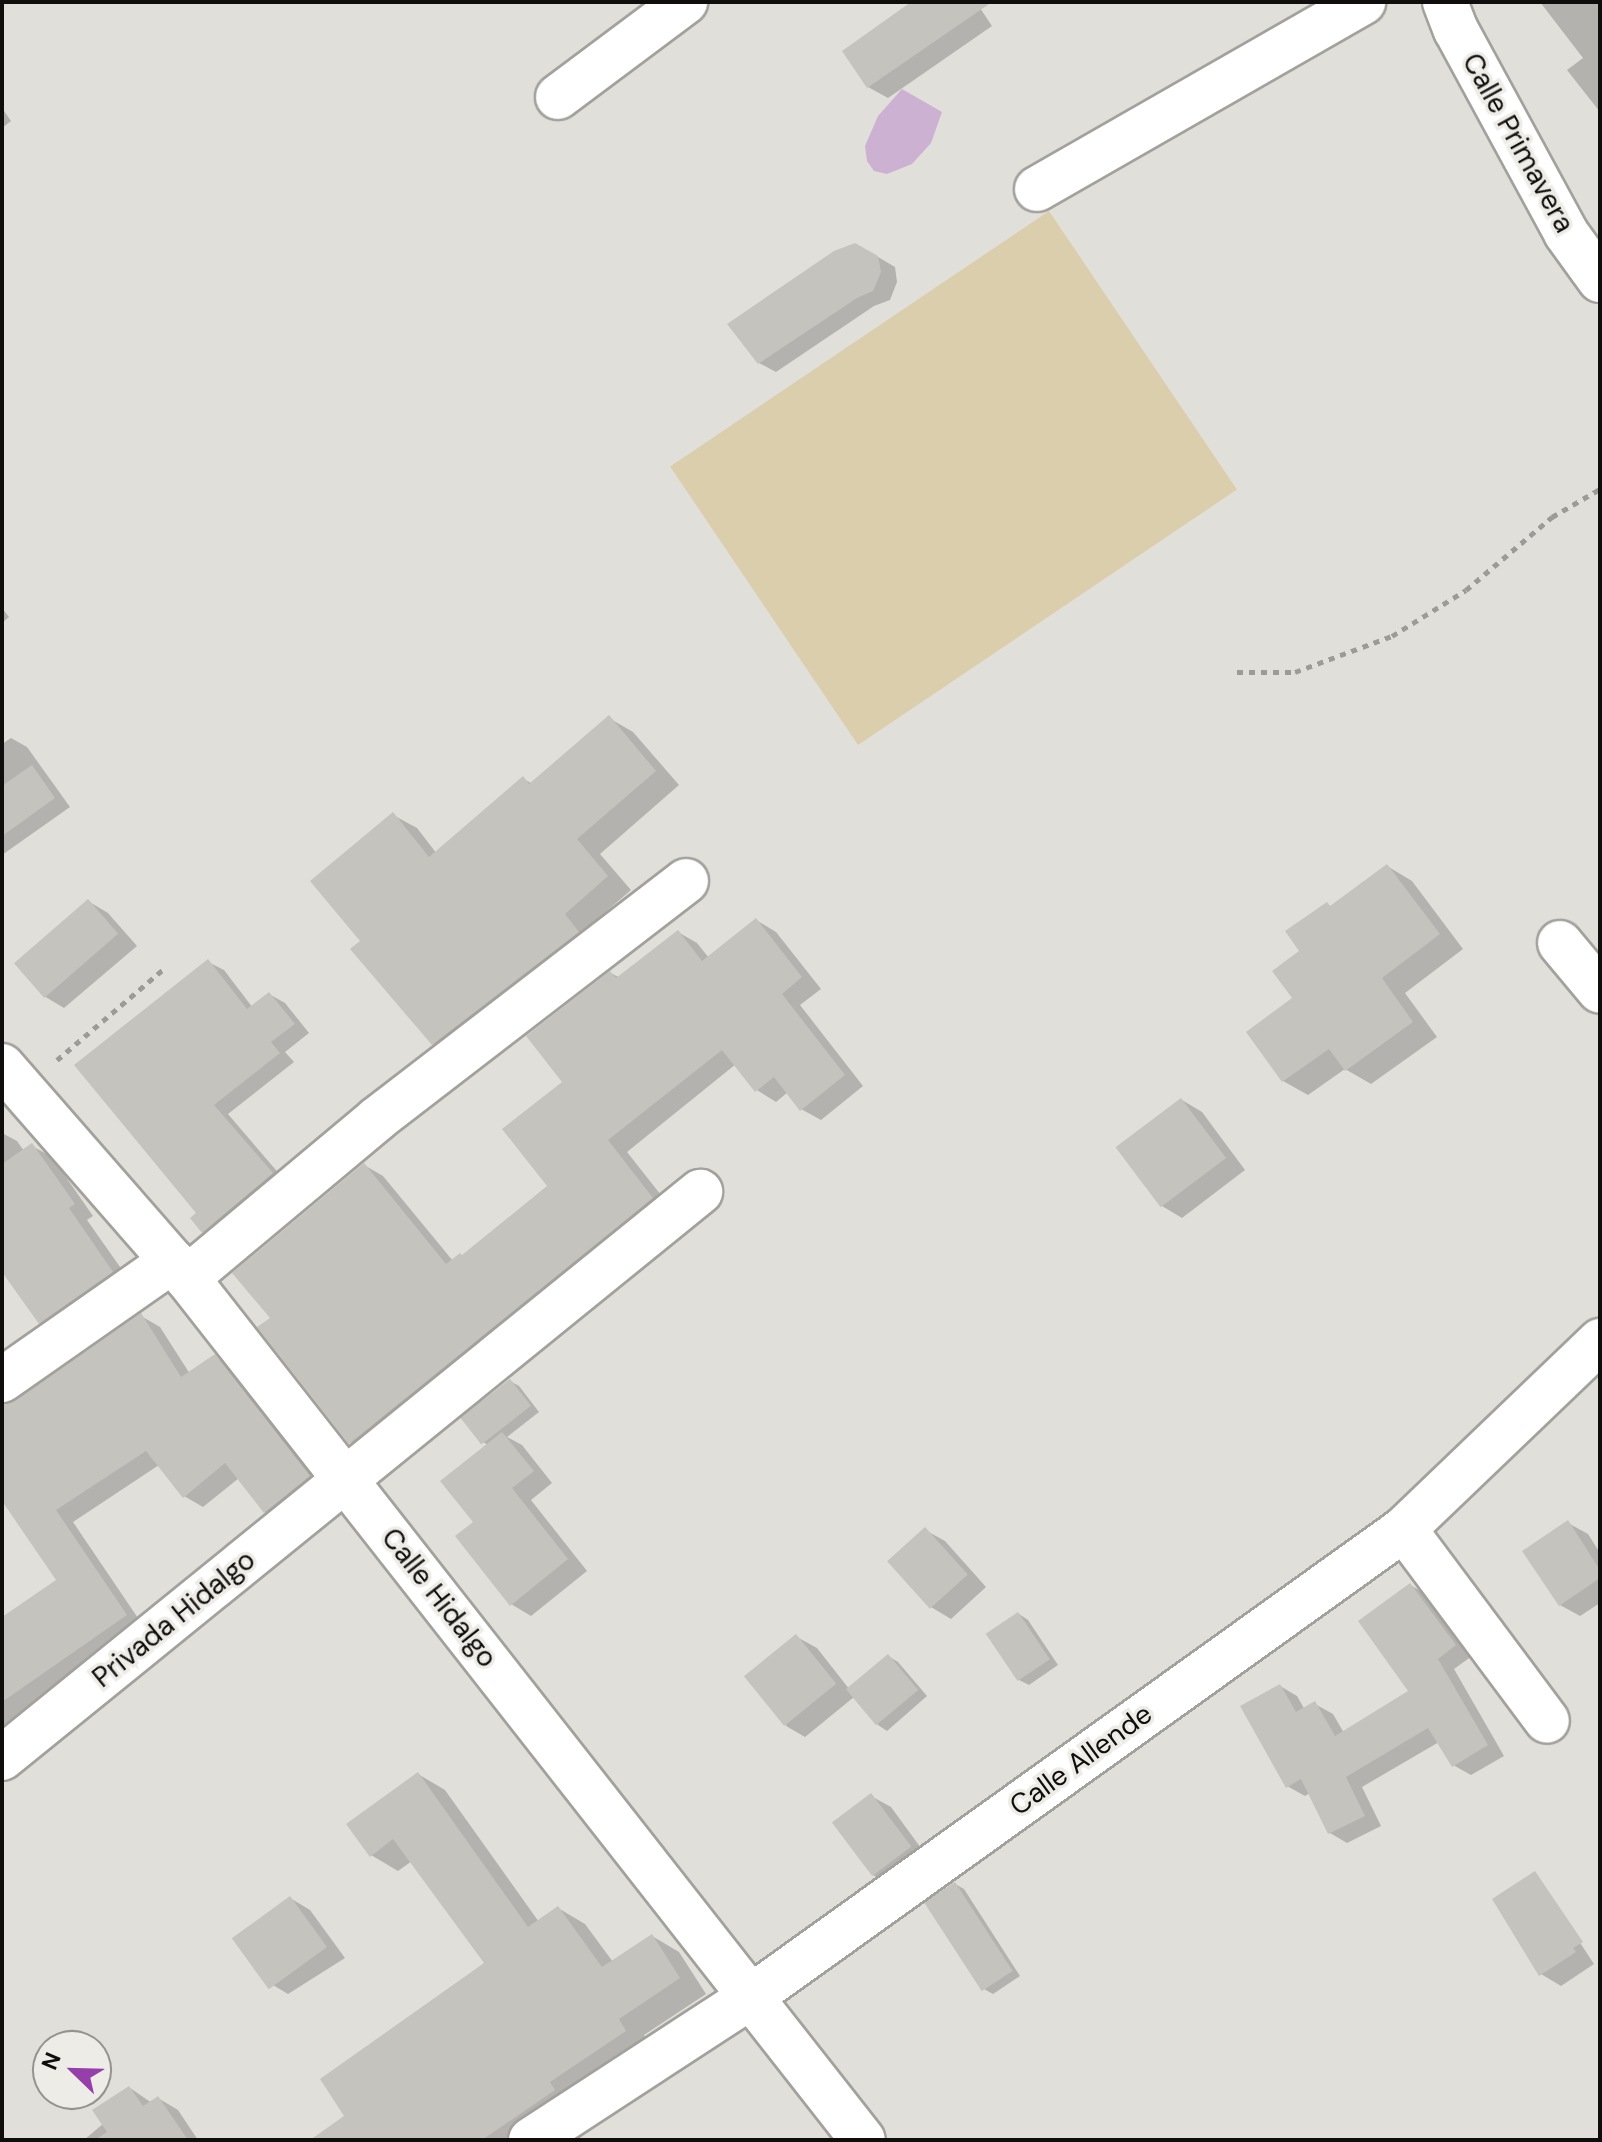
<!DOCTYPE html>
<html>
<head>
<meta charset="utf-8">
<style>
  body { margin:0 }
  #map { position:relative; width:1602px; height:2142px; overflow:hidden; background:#e1dfda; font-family:"DM Sans",sans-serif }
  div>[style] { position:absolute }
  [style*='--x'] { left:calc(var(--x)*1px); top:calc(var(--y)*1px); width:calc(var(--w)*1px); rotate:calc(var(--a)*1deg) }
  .green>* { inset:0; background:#dacead; transform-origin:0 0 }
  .water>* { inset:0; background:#ccb1d3 }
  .shadow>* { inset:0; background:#0003 }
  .building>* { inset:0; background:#c5c3be; transform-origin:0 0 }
  .path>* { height:5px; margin-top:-2.5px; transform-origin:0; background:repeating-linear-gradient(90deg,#9d9b97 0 6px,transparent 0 12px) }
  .roads { filter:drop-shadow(2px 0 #a3a19c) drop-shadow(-2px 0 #a3a19c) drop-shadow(0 2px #a3a19c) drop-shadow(0 -2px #a3a19c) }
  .minor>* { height:44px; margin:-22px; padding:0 22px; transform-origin:22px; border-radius:22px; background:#fff }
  span { translate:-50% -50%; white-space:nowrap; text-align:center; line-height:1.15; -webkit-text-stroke:7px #eeece7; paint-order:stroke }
  .street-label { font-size:28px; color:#0f0e0d }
  .frame { position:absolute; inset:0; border:4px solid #0f0e0d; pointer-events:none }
  .north { position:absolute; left:32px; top:2030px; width:80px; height:80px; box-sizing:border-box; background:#eeece7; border:2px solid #959390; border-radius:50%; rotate:293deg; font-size:22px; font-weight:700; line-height:32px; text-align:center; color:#0f0e0d }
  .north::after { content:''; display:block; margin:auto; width:28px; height:36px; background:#963fab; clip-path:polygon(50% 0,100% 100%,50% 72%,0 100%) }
</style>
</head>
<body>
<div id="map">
  <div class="green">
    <div style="left:1049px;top:211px;width:336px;height:457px;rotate:56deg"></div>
  </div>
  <div class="water">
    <div style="clip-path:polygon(902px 89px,942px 112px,931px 143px,912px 164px,887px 174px,874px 171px,867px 161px,865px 146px,878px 116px)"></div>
  </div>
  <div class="shadow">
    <div style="clip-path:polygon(915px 2px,976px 2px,992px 26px,888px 98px,868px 87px)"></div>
    <div style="clip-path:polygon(1540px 2px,1600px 2px,1600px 112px,1567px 70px,1583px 58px)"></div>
    <div style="clip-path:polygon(2px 108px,11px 121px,2px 128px)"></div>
    <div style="clip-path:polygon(878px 257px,895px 267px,897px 282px,890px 300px,874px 306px,776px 372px,759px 363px)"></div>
    <div style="clip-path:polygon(2px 608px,9px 617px,2px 623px)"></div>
    <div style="clip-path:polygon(609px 718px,633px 732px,679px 785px,600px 854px,631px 890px,587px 928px,602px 946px,457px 1057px,433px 1043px,362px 942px,393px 815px,417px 828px,437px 854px,523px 779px,533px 784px)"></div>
    <div style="clip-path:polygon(11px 738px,27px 747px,70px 807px,2px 855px,2px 744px)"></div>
    <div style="clip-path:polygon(1387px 866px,1412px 881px,1463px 949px,1405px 993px,1437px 1037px,1371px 1084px,1345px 1069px,1308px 1095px,1283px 1081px,1302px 951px,1327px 904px,1332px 907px)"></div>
    <div style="clip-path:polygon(88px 901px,108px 913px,137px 946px,64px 1008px,44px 996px)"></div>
    <div style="clip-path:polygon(756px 920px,776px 932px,821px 989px,800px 1005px,863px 1086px,821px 1120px,801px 1109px,788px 1092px,776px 1102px,757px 1090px,736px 1064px,627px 1152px,672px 1209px,370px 1454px,351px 1443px,273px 1319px,364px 1165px,383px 1176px,453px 1261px,463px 1257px,550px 1186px,565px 1082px,611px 973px,620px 978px,678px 932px,697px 943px,709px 958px)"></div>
    <div style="clip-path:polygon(208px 962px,224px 970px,253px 1008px,269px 994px,285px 1003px,309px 1033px,285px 1052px,294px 1062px,228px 1114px,287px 1183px,218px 1240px,203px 1232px,198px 1214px)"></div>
    <div style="clip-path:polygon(1182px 1100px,1202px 1112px,1245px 1170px,1182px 1218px,1162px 1206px)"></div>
    <div style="clip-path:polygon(2px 1133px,17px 1141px,24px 1151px,32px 1146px,52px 1157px,93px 1216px,87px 1220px,132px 1284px,60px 1334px,40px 1322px,2px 1271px)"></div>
    <div style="clip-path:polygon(141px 1316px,160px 1327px,190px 1374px,215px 1357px,235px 1368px,328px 1487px,284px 1523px,265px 1512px,239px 1478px,203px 1507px,184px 1496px,159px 1465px,73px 1522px,144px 1627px,2px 1726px,2px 1620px,59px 1581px,2px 1498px,2px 1406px,17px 1402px)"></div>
    <div style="clip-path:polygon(510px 1381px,519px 1386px,539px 1412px,507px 1437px,522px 1445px,552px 1483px,531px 1500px,587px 1571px,531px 1616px,511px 1604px,475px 1522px,488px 1445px,483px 1442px)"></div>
    <div style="clip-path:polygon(1568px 1523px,1588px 1534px,1600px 1553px,1600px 1603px,1580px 1616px,1560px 1605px)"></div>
    <div style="clip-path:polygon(925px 1530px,945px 1541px,986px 1587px,951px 1619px,931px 1607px)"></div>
    <div style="clip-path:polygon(1410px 1585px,1428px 1595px,1472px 1656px,1454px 1669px,1504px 1756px,1471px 1775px,1453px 1765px,1439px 1742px,1362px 1787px,1381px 1826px,1347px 1843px,1330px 1833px,1310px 1793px,1305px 1796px,1287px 1786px,1280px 1686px,1297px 1696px,1305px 1710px,1315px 1704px,1333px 1714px,1344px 1733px,1411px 1691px)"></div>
    <div style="clip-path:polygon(1019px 1614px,1028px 1620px,1058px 1665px,1029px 1685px,1019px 1680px)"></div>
    <div style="clip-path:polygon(797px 1637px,817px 1648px,850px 1690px,888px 1656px,898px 1662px,927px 1696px,887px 1731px,878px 1725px,854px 1697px,805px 1737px,786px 1726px)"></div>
    <div style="clip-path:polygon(418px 1774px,445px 1790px,539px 1922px,558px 1908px,585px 1924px,613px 1962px,652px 1936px,679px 1952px,706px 1994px,644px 2035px,652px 2047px,531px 2140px,330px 2140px,347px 2116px,487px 1964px,412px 1861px,398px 1871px,371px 1855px)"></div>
    <div style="clip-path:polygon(871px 1796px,891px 1807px,929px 1859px,892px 1886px,873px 1875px)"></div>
    <div style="clip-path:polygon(955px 1884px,964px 1889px,1020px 1976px,993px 1994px,984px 1989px)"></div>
    <div style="clip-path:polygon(1546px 1891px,1594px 1964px,1561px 1986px,1541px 1974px)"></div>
    <div style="clip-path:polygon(290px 1898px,310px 1910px,345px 1958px,288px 1994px,268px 1982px)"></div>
    <div style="clip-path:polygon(130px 2088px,152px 2103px,158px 2098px,178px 2110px,198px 2140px,84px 2140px,104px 2123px)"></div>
  </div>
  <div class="building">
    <div style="clip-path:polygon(911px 2px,992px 2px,867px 88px,842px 51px)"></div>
    <div style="clip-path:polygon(855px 243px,878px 256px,881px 272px,873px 291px,857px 298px,758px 364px,727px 324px,834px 251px)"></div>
    <div style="clip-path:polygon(609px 715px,656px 771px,577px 839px,608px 876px,565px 914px,579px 932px,432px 1045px,350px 949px,360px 941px,310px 881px,393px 812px,429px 857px,523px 776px,529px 784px)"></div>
    <div style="clip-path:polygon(32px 765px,55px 798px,2px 836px,2px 786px)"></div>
    <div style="clip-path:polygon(1387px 864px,1440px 934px,1382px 978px,1413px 1022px,1345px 1071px,1329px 1049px,1282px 1082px,1246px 1032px,1292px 998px,1272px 971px,1299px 951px,1285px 931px,1327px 902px,1330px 906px)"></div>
    <div style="left:88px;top:899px;width:46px;height:98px;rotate:49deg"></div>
    <div style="clip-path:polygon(756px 918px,802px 977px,782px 994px,845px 1075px,800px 1111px,774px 1077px,755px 1092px,722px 1050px,608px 1140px,653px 1198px,349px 1444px,257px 1327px,270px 1318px,232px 1273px,364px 1163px,446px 1264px,460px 1253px,462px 1255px,547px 1186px,502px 1129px,562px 1082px,526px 1036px,610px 971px,616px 978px,678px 930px,702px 961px)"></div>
    <div style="clip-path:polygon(208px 959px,247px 1009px,269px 992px,295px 1024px,271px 1042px,280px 1053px,214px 1105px,273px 1173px,202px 1233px,190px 1218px,196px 1213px,74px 1065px)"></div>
    <div style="left:1181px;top:1098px;width:75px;height:82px;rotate:53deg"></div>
    <div style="clip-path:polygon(32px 1143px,75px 1204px,69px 1208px,113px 1272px,39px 1324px,2px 1272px,2px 1164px)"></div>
    <div style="clip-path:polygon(141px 1313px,181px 1377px,215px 1354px,310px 1476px,264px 1513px,225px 1463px,183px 1498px,146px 1451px,56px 1510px,127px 1615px,2px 1702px,2px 1617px,56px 1580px,2px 1501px,2px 1405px,16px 1400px)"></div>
    <div style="left:510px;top:1379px;width:34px;height:63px;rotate:52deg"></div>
    <div style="clip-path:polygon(502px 1432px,534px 1471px,512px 1488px,568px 1559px,510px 1606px,455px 1536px,473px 1522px,440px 1481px)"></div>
    <div style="clip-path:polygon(1568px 1520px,1600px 1570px,1600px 1578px,1559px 1606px,1522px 1551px)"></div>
    <div style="left:925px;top:1527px;width:64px;height:51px;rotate:48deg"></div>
    <div style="clip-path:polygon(1410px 1583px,1456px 1645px,1438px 1659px,1488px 1745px,1452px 1767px,1428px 1728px,1346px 1777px,1365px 1816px,1328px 1834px,1301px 1779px,1286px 1788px,1240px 1706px,1280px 1684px,1296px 1712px,1315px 1701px,1335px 1736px,1408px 1691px,1358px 1621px)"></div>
    <div style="left:1018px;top:1612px;width:57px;height:39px;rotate:56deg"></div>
    <div style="left:796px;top:1634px;width:64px;height:67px;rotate:51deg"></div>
    <div style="left:888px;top:1654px;width:47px;height:55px;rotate:50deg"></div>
    <div style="clip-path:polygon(418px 1772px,528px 1927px,558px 1906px,602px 1967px,652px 1934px,680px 1978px,619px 2019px,626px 2031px,550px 2082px,555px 2090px,482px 2140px,310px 2140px,344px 2116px,320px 2079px,484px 1963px,393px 1839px,370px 1857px,346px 1824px)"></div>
    <div style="left:871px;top:1793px;width:67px;height:49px;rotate:53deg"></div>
    <div style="clip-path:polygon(1535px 1871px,1583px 1942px,1573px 1948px,1576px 1952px,1539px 1976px,1492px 1899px)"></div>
    <div style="left:955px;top:1882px;width:106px;height:37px;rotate:57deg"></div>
    <div style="left:290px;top:1896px;width:63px;height:72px;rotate:54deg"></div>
    <div style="clip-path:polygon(129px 2086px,143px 2106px,158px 2096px,188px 2140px,95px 2140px,107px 2132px,92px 2110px)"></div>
  </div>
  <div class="path">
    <div style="--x:1237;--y:672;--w:58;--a:0"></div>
    <div style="--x:1295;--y:672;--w:103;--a:-20.4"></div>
    <div style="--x:1392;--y:636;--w:87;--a:-31.9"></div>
    <div style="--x:1466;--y:590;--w:113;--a:-40.3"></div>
    <div style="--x:1552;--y:517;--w:56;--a:-30.3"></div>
    <div style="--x:57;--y:1060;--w:143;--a:-40.5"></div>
  </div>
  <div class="roads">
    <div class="minor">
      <div style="--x:1445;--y:2;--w:30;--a:69"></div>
      <div style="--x:1456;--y:30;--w:231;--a:61.5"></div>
      <div style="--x:1566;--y:233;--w:58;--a:54.1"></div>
      <div style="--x:558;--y:97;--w:159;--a:-36.8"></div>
      <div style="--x:1037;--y:189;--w:376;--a:-29.8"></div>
      <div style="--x:1560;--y:943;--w:62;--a:50.2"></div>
      <div style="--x:2;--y:1066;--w:281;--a:48.9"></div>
      <div style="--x:187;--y:1278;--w:1095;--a:51.9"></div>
      <div style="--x:187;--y:1278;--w:248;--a:-39.9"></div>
      <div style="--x:377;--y:1119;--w:390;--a:-37.6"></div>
      <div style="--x:2;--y:1380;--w:208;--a:-35"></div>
      <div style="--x:1404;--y:1529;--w:239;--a:53.3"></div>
      <div style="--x:2;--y:1758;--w:899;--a:-39.04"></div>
      <div style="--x:531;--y:2140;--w:264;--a:-33.1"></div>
      <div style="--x:752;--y:1996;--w:802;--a:-35.61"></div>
      <div style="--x:1404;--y:1529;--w:272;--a:-43.8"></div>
    </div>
  </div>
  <div class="street-label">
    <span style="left:1518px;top:143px;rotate:61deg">Calle Primavera</span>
    <span style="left:439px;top:1598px;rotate:52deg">Calle Hidalgo</span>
    <span style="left:174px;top:1619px;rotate:-39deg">Privada Hidalgo</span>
    <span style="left:1081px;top:1760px;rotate:-36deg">Calle Allende</span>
  </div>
  <div class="frame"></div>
  <div class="north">N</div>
</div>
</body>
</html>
